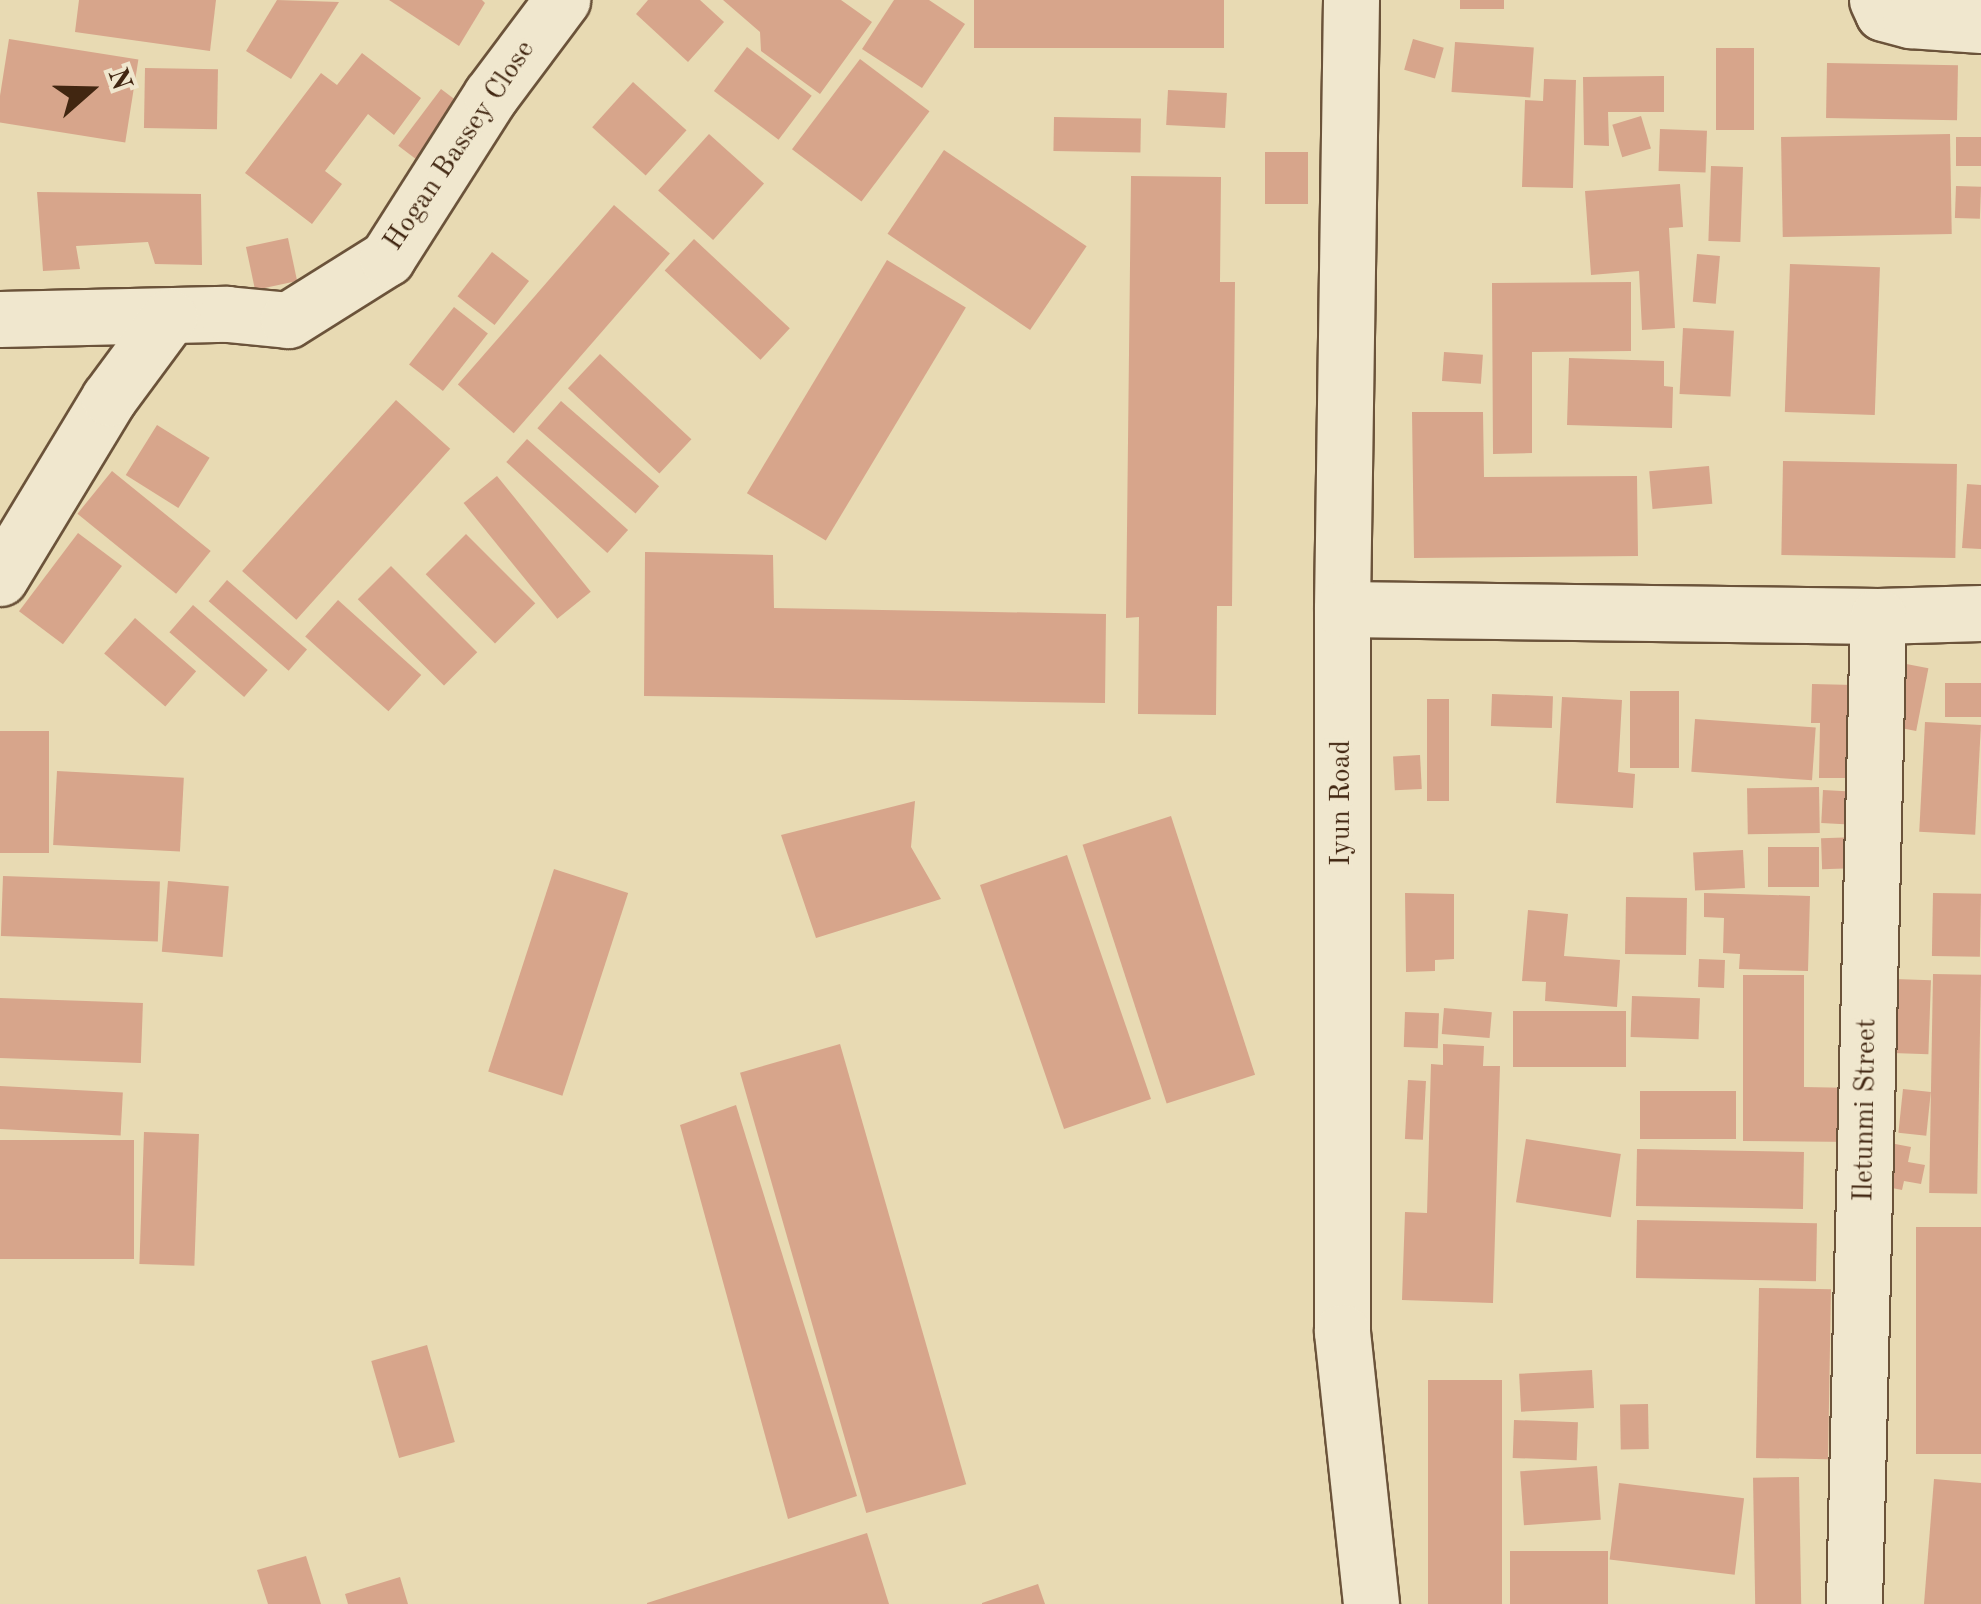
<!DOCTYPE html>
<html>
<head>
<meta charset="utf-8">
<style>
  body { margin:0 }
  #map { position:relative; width:1981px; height:1604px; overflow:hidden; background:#e8dab3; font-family:"Old Standard TT",serif }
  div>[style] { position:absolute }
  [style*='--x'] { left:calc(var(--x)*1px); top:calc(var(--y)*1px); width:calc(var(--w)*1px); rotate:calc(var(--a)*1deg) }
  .building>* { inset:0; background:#d7a58b; transform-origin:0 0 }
  .roads { filter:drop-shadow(2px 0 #6b533a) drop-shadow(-2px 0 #6b533a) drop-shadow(0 2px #6b533a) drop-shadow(0 -2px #6b533a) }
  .minor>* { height:55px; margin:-27.5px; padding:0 27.5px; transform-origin:27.5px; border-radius:27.5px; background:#f0e7ce }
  span { translate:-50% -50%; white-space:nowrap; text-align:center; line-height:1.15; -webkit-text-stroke:8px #f0e7ce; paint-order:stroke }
  .street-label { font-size:28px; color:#412611 }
  .north { position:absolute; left:40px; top:40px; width:100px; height:100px; -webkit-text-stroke:8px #f0e7ce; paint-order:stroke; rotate:70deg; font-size:28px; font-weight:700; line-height:40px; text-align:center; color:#412611 }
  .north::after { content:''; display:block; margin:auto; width:35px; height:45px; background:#412611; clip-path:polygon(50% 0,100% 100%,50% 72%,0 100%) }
</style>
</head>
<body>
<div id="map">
  <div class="building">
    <div style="clip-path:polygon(79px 0,216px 0,210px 51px,75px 32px)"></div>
    <div style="clip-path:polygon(277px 0,339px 2px,291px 79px,246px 51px)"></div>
    <div style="clip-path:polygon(389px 0,482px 0,485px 3px,459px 46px)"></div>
    <div style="clip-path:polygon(648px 0,700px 0,724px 22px,688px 62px,636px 14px)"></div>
    <div style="clip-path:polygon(723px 0,841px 0,872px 22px,820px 94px,761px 51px,760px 32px)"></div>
    <div style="clip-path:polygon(894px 0,929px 0,965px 24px,922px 88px,862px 49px)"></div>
    <div style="left:974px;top:0;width:250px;height:48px"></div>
    <div style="left:1460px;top:0;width:44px;height:9px"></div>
    <div style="left:9px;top:39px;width:131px;height:84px;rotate:9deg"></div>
    <div style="left:1413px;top:39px;width:32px;height:32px;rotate:16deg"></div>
    <div style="left:1455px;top:42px;width:79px;height:50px;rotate:4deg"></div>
    <div style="left:747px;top:47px;width:81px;height:55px;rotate:37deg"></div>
    <div style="left:1716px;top:48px;width:38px;height:82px"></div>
    <div style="clip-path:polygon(362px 53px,421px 98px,394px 135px,368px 114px,325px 171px,342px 184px,312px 224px,245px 173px,321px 73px,337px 85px)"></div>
    <div style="left:860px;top:59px;width:87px;height:113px;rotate:37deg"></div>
    <div style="left:1827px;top:63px;width:131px;height:55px;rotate:1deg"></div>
    <div style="left:145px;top:68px;width:73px;height:60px;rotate:1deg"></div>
    <div style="clip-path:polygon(1664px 76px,1664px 112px,1608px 112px,1609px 146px,1584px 145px,1583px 77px)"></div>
    <div style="clip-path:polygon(1544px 79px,1576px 80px,1573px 188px,1522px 187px,1525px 100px,1543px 101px)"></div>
    <div style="left:633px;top:82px;width:72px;height:61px;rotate:42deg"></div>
    <div style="left:441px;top:89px;width:44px;height:71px;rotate:37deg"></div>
    <div style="left:1168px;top:90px;width:59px;height:35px;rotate:3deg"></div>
    <div style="left:1641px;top:116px;width:34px;height:30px;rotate:73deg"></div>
    <div style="left:1054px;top:117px;width:87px;height:34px;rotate:1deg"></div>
    <div style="left:1660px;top:129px;width:47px;height:42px;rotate:2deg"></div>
    <div style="left:709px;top:134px;width:74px;height:76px;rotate:42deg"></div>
    <div style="left:1950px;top:134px;width:100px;height:169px;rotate:89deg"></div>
    <div style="left:1981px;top:137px;width:29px;height:25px;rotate:90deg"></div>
    <div style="left:944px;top:150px;width:172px;height:101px;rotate:34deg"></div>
    <div style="left:1265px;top:152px;width:43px;height:52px"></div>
    <div style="left:1711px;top:166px;width:32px;height:75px;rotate:2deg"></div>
    <div style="clip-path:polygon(1131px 176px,1221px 177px,1220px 282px,1235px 282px,1232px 606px,1217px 606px,1216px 715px,1138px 714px,1139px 617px,1126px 618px)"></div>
    <div style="clip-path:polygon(1680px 184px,1683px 227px,1669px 228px,1675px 328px,1642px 330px,1639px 271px,1591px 275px,1585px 191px)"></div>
    <div style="left:1956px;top:186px;width:25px;height:32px;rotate:2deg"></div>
    <div style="clip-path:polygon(37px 192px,201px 194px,202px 265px,155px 264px,148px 242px,76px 246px,80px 269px,43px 271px)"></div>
    <div style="left:614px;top:205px;width:74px;height:238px;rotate:41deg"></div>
    <div style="left:288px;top:238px;width:44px;height:43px;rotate:78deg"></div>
    <div style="left:694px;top:239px;width:131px;height:43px;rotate:43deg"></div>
    <div style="left:492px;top:252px;width:47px;height:56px;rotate:38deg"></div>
    <div style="left:1697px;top:254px;width:23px;height:48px;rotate:5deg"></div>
    <div style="left:887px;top:260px;width:92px;height:272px;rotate:31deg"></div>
    <div style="left:1790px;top:264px;width:90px;height:148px;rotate:2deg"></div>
    <div style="clip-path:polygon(1631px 282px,1631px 351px,1532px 352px,1532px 453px,1493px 454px,1492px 283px)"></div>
    <div style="left:454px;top:307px;width:43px;height:73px;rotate:38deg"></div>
    <div style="left:1683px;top:328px;width:51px;height:66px;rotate:3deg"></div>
    <div style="left:1444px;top:352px;width:39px;height:29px;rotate:4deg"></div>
    <div style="left:600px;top:354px;width:125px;height:47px;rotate:43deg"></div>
    <div style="clip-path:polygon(1569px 358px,1664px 361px,1664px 386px,1673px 387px,1672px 428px,1567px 425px)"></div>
    <div style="left:396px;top:400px;width:73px;height:230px;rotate:42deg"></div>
    <div style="left:561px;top:401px;width:130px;height:36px;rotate:41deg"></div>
    <div style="clip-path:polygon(1412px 412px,1483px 412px,1484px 477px,1637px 476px,1638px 556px,1414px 558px)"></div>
    <div style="left:157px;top:425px;width:62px;height:59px;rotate:32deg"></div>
    <div style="left:527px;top:439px;width:136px;height:31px;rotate:42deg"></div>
    <div style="left:1783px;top:461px;width:174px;height:94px;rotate:1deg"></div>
    <div style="left:1709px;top:466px;width:38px;height:60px;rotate:85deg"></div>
    <div style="left:112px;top:471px;width:127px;height:55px;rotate:39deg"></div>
    <div style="left:497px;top:476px;width:149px;height:43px;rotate:51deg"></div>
    <div style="clip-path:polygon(1967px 484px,1981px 485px,1981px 549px,1962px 548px)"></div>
    <div style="left:78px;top:533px;width:55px;height:98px;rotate:37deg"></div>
    <div style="left:466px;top:534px;width:98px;height:57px;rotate:45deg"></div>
    <div style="clip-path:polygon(645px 552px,773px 555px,774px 608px,1106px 614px,1105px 703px,644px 696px)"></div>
    <div style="left:391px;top:566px;width:122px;height:47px;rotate:45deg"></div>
    <div style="left:227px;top:580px;width:106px;height:28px;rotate:41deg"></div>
    <div style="left:338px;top:600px;width:112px;height:49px;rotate:42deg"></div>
    <div style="left:193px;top:605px;width:99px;height:36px;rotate:41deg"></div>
    <div style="left:135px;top:618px;width:81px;height:47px;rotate:41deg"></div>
    <div style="left:1896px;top:662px;width:33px;height:64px;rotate:11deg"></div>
    <div style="left:1945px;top:683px;width:36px;height:34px"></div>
    <div style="clip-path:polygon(1812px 684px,1854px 685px,1852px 778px,1819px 778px,1820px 723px,1811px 723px)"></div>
    <div style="left:1630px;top:691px;width:49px;height:77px"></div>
    <div style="left:1492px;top:694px;width:61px;height:32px;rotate:2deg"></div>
    <div style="clip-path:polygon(1562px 697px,1622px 700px,1618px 772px,1635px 774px,1633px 808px,1556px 803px)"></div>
    <div style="left:1427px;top:699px;width:22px;height:102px"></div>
    <div style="left:1695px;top:719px;width:121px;height:53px;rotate:4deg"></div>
    <div style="left:1925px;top:722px;width:56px;height:110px;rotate:3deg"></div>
    <div style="left:0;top:731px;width:49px;height:122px"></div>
    <div style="left:1420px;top:755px;width:34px;height:27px;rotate:87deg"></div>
    <div style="left:57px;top:771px;width:127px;height:74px;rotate:3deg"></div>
    <div style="left:1819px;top:787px;width:46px;height:72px;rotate:89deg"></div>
    <div style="left:1823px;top:790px;width:42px;height:33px;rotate:3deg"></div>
    <div style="clip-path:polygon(915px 801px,911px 847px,941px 899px,816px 938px,781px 835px)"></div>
    <div style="left:1171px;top:816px;width:272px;height:93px;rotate:72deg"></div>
    <div style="left:1859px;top:837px;width:31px;height:38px;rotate:88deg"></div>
    <div style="left:1768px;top:847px;width:51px;height:40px"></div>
    <div style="left:1743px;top:850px;width:38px;height:50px;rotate:87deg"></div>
    <div style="left:1067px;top:855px;width:258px;height:92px;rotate:71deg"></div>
    <div style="left:554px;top:869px;width:78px;height:213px;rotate:18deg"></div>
    <div style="left:3px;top:876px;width:157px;height:60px;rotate:2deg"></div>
    <div style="left:168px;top:881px;width:61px;height:71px;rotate:5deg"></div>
    <div style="clip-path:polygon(1405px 893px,1454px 894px,1454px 959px,1435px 960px,1435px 971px,1406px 972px)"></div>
    <div style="clip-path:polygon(1704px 893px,1810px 896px,1808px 971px,1739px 969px,1740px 954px,1723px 953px,1724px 918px,1704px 917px)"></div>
    <div style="left:1933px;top:893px;width:48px;height:63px;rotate:1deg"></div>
    <div style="left:1626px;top:897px;width:61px;height:57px;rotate:1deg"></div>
    <div style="clip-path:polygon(1528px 910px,1568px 914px,1564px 956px,1620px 960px,1617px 1007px,1545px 1001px,1546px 982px,1522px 981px)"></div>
    <div style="left:1699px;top:959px;width:26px;height:28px;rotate:2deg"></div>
    <div style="left:1933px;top:974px;width:48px;height:219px;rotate:1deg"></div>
    <div style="clip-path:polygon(1743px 975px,1804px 975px,1804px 1087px,1856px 1088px,1856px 1142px,1743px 1141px)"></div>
    <div style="left:1895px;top:979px;width:36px;height:74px;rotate:2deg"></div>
    <div style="left:1632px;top:996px;width:68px;height:41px;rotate:2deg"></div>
    <div style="left:0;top:998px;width:143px;height:60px;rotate:2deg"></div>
    <div style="left:1444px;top:1008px;width:48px;height:26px;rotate:5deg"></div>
    <div style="left:1513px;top:1011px;width:113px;height:56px"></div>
    <div style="left:1405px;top:1012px;width:34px;height:35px;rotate:2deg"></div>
    <div style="left:840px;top:1044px;width:458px;height:104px;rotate:74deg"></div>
    <div style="clip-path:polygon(1443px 1044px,1484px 1046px,1483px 1066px,1500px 1066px,1493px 1303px,1402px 1300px,1405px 1212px,1427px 1213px,1431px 1064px,1443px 1065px)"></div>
    <div style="left:1408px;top:1080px;width:18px;height:59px;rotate:3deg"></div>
    <div style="left:0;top:1086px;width:123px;height:43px;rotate:3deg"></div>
    <div style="left:1903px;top:1089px;width:28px;height:44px;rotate:6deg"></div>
    <div style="left:1736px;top:1091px;width:48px;height:96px;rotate:90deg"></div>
    <div style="clip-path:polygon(736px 1105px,857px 1496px,788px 1519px,680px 1125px)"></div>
    <div style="left:144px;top:1132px;width:55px;height:132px;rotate:2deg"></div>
    <div style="left:1526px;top:1139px;width:96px;height:64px;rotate:9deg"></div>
    <div style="left:0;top:1140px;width:134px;height:119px"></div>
    <div style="clip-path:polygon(1890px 1143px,1911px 1147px,1908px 1162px,1925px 1165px,1921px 1184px,1904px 1181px,1902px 1190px,1882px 1186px)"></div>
    <div style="left:1637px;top:1149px;width:167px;height:57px;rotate:1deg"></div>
    <div style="left:1637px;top:1220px;width:180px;height:58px;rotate:1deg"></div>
    <div style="left:1916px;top:1227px;width:65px;height:227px"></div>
    <div style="left:1759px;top:1288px;width:72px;height:170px;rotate:1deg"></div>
    <div style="left:427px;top:1345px;width:101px;height:58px;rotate:74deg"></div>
    <div style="left:1592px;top:1370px;width:38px;height:73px;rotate:87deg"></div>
    <div style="left:1428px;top:1380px;width:74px;height:224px"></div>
    <div style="left:1648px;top:1404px;width:45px;height:28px;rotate:89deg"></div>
    <div style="left:1514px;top:1420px;width:64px;height:38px;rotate:2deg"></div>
    <div style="left:1597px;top:1466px;width:54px;height:77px;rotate:86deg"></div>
    <div style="left:1799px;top:1477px;width:127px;height:46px;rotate:89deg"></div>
    <div style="clip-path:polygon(1934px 1479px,1981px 1483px,1981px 1604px,1924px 1604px)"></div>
    <div style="left:1619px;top:1483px;width:126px;height:77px;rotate:7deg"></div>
    <div style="clip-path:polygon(867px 1533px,889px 1604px,647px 1604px,647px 1603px)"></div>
    <div style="left:1510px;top:1551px;width:98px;height:53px"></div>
    <div style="clip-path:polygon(306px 1556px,321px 1604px,268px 1604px,257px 1570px)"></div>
    <div style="clip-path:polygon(400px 1577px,408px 1604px,348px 1604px,345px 1594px)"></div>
    <div style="clip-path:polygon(1038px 1584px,1045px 1604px,982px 1604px,982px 1603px)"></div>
  </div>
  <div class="roads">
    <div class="minor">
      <div style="--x:1351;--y:0;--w:609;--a:90.85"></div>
      <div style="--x:1342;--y:609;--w:723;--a:90"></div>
      <div style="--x:1342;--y:1332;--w:274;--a:83.9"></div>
      <div style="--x:1877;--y:0;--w:14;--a:65"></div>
      <div style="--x:1883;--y:13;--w:28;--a:15"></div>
      <div style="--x:1910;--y:20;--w:71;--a:4"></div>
      <div style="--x:0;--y:319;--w:227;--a:-1.3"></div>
      <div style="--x:227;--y:314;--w:61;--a:5.6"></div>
      <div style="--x:288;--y:320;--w:117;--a:-32.1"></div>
      <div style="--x:387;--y:258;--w:193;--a:-57.5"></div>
      <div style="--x:491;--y:95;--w:119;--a:-53.2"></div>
      <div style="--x:0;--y:578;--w:210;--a:-58.8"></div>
      <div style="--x:109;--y:398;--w:101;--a:-53.5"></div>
      <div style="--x:1342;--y:609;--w:536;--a:0.75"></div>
      <div style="--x:1878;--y:616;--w:103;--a:-1.7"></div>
      <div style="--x:1854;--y:1604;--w:988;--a:-88.61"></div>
    </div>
  </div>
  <div class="street-label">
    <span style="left:460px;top:146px;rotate:-56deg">Hogan Bassey Close</span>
    <span style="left:1342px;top:803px;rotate:-90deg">Iyun Road</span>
    <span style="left:1866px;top:1110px;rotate:-89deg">Iletunmi Street</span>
  </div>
  <div class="north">N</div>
</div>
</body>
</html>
